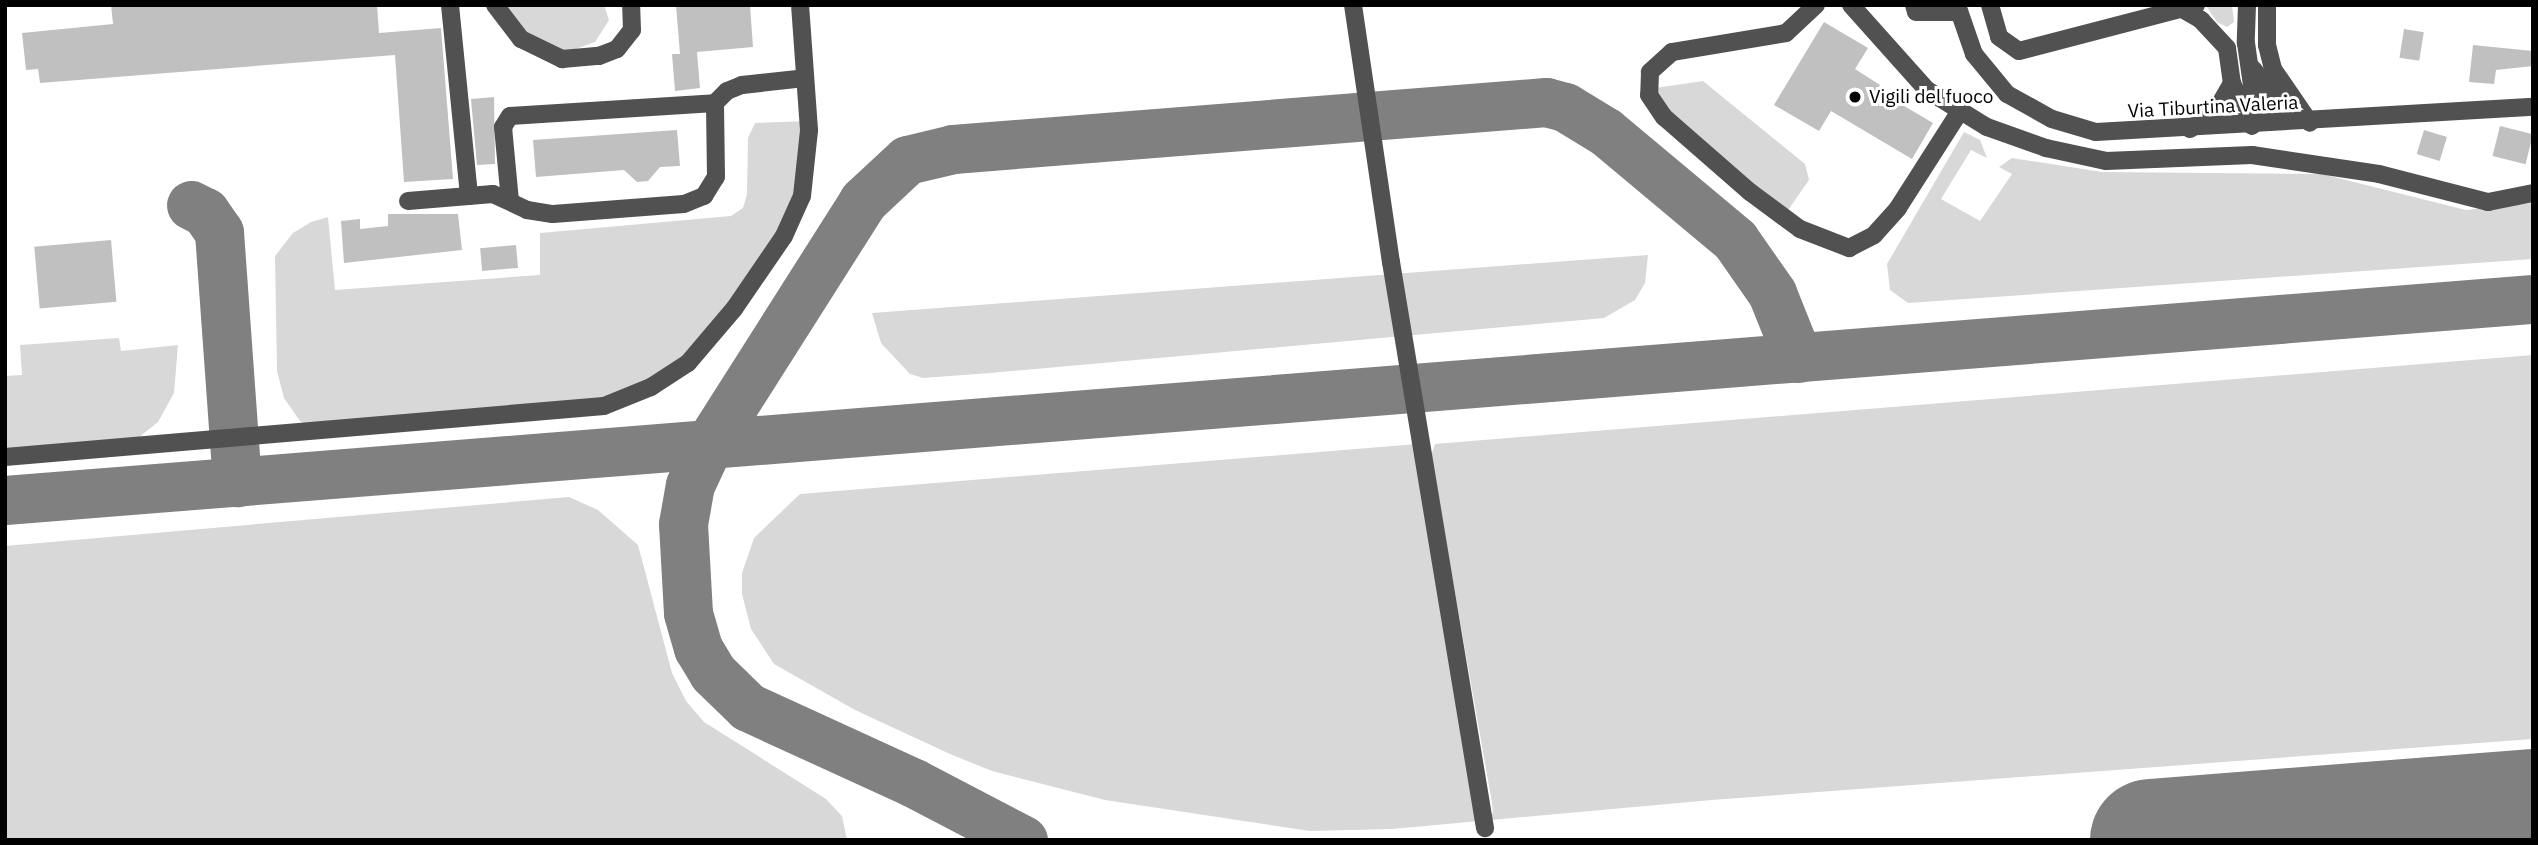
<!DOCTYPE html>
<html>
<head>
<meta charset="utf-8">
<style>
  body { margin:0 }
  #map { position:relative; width:2538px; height:845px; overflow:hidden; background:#fff; font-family:"IBM Plex Sans",sans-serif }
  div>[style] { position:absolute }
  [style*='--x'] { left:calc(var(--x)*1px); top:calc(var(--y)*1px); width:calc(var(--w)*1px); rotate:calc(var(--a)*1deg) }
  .green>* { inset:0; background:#d8d8d8 }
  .taxiway>* { height:49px; margin:-24.5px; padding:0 24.5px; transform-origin:24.5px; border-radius:24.5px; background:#808080 }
  .runway>* { height:122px; margin:-61px; padding:0 61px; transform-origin:61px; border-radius:61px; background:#808080 }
  .building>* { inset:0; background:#c0c0c0; transform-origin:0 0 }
  .minor>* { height:18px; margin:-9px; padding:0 9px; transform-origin:9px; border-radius:9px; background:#515151 }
  .dots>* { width:19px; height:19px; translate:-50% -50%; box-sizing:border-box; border:4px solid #fff; border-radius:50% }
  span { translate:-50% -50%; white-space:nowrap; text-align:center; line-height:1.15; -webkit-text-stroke:6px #fff; paint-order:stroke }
  .poi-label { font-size:19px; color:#000 }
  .left { translate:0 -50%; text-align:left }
  .street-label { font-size:19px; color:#000 }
  .frame { position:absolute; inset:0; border:7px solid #000; pointer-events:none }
</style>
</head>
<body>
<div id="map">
  <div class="green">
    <div style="clip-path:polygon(501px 5px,604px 5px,609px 20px,595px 42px,570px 51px,552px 49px,519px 31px)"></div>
    <div style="clip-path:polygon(2232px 5px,2234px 22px,2227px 27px,2217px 22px,2206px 6px)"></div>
    <div style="clip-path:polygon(1703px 81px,1805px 164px,1809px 180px,1786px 213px,1665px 109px,1655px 88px)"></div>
    <div style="clip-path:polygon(807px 121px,804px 182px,779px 241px,686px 360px,601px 405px,311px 427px,300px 421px,284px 398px,277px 371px,275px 256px,293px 233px,311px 222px,328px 217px,335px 290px,540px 275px,540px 233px,731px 216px,743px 208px,747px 194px,748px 138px,755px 123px)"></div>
    <div style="clip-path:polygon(1964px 132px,1980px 140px,1987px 158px,1971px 150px,1941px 199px,1980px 221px,2012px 174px,1999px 167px,2012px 158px,2102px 172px,2322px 174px,2466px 210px,2533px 203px,2533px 259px,1908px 303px,1890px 290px,1887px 264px)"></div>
    <div style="clip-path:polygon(1648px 255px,1645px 283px,1635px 300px,1604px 318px,990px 373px,923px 378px,910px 374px,881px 343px,872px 313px)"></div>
    <div style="clip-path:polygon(119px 338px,121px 351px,178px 345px,174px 393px,158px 422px,133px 442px,5px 450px,5px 376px,22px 375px,20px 345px)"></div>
    <div style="clip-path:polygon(2533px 355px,2533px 739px,1712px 800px,1392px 829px,1310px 831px,1105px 800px,992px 771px,950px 754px,855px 710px,774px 664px,751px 629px,742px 594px,742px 573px,754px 538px,800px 494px,1417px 444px,1488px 816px,1493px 813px,1492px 803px,1431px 456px,1435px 444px)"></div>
    <div style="clip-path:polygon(569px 497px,598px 510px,638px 545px,672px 673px,686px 701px,704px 722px,826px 799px,842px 816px,847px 840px,5px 840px,5px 546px)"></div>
  </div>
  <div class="taxiway">
    <div style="--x:191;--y:205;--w:16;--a:27"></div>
    <div style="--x:205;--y:212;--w:24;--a:55"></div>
    <div style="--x:219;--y:232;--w:251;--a:85.9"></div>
    <div style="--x:5;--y:500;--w:2536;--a:-4.55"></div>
    <div style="--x:1023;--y:840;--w:123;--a:-152.4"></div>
    <div style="--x:914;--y:783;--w:183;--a:-155.4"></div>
    <div style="--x:748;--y:707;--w:49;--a:-135.8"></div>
    <div style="--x:713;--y:673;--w:29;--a:-121"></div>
    <div style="--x:698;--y:648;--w:36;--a:-106"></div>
    <div style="--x:688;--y:613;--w:89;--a:-93.2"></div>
    <div style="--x:683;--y:524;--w:40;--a:-80"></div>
    <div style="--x:690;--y:485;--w:45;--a:-65.1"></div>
    <div style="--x:709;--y:444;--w:288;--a:-57.6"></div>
    <div style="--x:863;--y:201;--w:60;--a:-43"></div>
    <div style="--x:907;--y:160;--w:47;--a:-13.4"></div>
    <div style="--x:953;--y:149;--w:595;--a:-4.53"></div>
    <div style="--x:1546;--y:102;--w:20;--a:15"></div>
    <div style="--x:1565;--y:107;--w:48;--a:31.4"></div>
    <div style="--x:1606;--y:132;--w:168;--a:39.9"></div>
    <div style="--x:1735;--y:240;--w:65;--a:55.1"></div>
    <div style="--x:1772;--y:293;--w:70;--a:68.2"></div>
  </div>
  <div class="runway">
    <div style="--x:2151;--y:840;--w:383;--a:-4.5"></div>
  </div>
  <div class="building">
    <div style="clip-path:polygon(111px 5px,377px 5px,379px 33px,441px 28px,453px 179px,404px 182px,395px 55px,40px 83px,38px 69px,26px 70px,22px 33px,113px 24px)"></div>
    <div style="clip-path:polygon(676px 5px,750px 5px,753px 47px,697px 52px,700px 88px,675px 91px,672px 54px,680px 54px)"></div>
    <div style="clip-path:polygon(1824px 22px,1868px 48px,1855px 69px,1880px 85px,1877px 90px,1933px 123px,1912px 159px,1831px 111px,1819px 131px,1774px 105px)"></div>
    <div style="left:2404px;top:29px;width:20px;height:29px;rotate:9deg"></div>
    <div style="clip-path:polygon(2473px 45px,2533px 51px,2533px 66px,2496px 70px,2494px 84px,2469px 82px)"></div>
    <div style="clip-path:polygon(494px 97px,495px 164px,477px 165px,471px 99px)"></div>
    <div style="left:2500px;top:126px;width:34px;height:31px;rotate:14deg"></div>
    <div style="clip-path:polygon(677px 130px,680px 166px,660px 167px,648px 181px,637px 182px,624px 170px,536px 177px,533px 140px)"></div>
    <div style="left:2424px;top:130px;width:24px;height:25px;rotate:17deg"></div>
    <div style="clip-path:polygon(388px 214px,458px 214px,462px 250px,344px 263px,341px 221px,360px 219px,360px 229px,388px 226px)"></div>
    <div style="left:111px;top:240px;width:62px;height:77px;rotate:85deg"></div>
    <div style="left:516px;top:245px;width:23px;height:36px;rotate:85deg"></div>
  </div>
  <div class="minor">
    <div style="--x:450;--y:5;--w:192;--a:84.3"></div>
    <div style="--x:495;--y:5;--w:43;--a:52.6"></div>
    <div style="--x:521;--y:39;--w:46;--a:26"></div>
    <div style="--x:562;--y:59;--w:37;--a:-5"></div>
    <div style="--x:599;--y:56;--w:19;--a:-21"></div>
    <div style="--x:617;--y:49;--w:24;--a:-52"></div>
    <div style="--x:632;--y:30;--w:25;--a:-92"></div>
    <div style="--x:1353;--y:5;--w:260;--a:81.6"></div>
    <div style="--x:1391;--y:262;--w:574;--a:80.57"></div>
    <div style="--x:1816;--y:5;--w:41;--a:137"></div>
    <div style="--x:1786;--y:33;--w:116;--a:170.5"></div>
    <div style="--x:1672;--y:52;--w:30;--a:138"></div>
    <div style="--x:1650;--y:72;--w:23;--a:92"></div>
    <div style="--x:1649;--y:95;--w:27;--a:56"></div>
    <div style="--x:1664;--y:117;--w:114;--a:41.1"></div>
    <div style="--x:1750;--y:192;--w:62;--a:36.5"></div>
    <div style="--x:1800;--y:229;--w:53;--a:21.2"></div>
    <div style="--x:1849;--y:248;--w:28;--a:-27"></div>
    <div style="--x:1874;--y:235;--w:36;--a:-48"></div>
    <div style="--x:1898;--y:208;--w:115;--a:-57.4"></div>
    <div style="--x:1851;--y:5;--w:114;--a:48.2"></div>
    <div style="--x:1927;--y:90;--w:70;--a:31.7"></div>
    <div style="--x:1987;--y:127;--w:63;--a:19.6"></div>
    <div style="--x:2046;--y:148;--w:61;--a:12.2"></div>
    <div style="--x:2106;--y:161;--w:146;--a:-2.4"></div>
    <div style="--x:2252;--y:155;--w:128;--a:8.5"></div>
    <div style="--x:2379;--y:174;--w:113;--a:14.4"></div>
    <div style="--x:2488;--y:202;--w:46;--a:-11.3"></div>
    <div style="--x:1914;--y:5;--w:7;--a:74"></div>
    <div style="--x:1916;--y:12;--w:43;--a:0"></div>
    <div style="--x:1957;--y:5;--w:52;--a:70.9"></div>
    <div style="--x:1974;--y:54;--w:52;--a:50.5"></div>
    <div style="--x:2007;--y:94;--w:51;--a:29.1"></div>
    <div style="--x:2052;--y:119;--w:46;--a:16.5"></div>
    <div style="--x:2096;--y:132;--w:438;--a:-3.3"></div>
    <div style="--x:1990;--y:5;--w:33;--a:74"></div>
    <div style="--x:1999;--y:37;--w:24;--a:35"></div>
    <div style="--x:2019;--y:51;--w:183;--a:-14.6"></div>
    <div style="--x:2247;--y:5;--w:38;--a:92"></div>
    <div style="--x:2246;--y:43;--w:64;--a:81.9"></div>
    <div style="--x:2255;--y:106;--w:20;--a:99"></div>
    <div style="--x:2267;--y:5;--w:40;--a:90"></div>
    <div style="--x:2267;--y:45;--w:25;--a:76"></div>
    <div style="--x:2273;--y:69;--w:65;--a:55.6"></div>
    <div style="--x:2184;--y:10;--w:20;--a:30"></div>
    <div style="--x:2201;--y:20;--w:38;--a:47"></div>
    <div style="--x:2227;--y:48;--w:35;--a:82"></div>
    <div style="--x:2232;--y:83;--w:47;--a:65.1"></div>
    <div style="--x:2253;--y:69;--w:39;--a:52"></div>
    <div style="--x:2277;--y:100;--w:26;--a:36"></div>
    <div style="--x:2190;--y:129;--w:34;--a:-37"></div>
    <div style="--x:2217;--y:109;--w:30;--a:-60"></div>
    <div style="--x:408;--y:201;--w:85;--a:-4.7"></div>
    <div style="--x:493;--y:194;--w:38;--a:25"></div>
    <div style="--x:527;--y:210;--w:26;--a:9"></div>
    <div style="--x:553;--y:214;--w:131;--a:-4.4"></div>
    <div style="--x:684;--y:204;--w:22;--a:-22"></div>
    <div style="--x:704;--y:196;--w:22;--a:-58"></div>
    <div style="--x:716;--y:177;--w:74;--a:-90.8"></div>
    <div style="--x:715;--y:103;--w:17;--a:-45"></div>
    <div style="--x:727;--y:91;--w:16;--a:-22"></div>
    <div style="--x:742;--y:85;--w:63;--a:-6.3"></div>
    <div style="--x:510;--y:201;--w:74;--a:-95.4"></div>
    <div style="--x:503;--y:127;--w:13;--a:-58"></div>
    <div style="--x:510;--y:116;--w:205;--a:-3.6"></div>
    <div style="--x:5;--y:457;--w:601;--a:-4.87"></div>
    <div style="--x:604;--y:406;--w:51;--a:-22"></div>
    <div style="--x:651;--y:387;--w:44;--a:-33"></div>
    <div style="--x:688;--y:363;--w:71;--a:-49.6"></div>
    <div style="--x:734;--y:309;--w:88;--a:-55.6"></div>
    <div style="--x:784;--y:236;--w:44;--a:-65.8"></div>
    <div style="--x:802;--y:196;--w:66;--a:-83.9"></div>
    <div style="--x:809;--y:130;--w:125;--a:-94.1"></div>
  </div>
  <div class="dots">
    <div style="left:1855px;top:97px;background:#000"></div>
  </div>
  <div class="poi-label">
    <span class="left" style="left:1869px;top:97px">Vigili del fuoco</span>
  </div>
  <div class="street-label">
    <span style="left:2213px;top:107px;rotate:-3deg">Via Tiburtina Valeria</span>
  </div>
  <div class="frame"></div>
</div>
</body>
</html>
